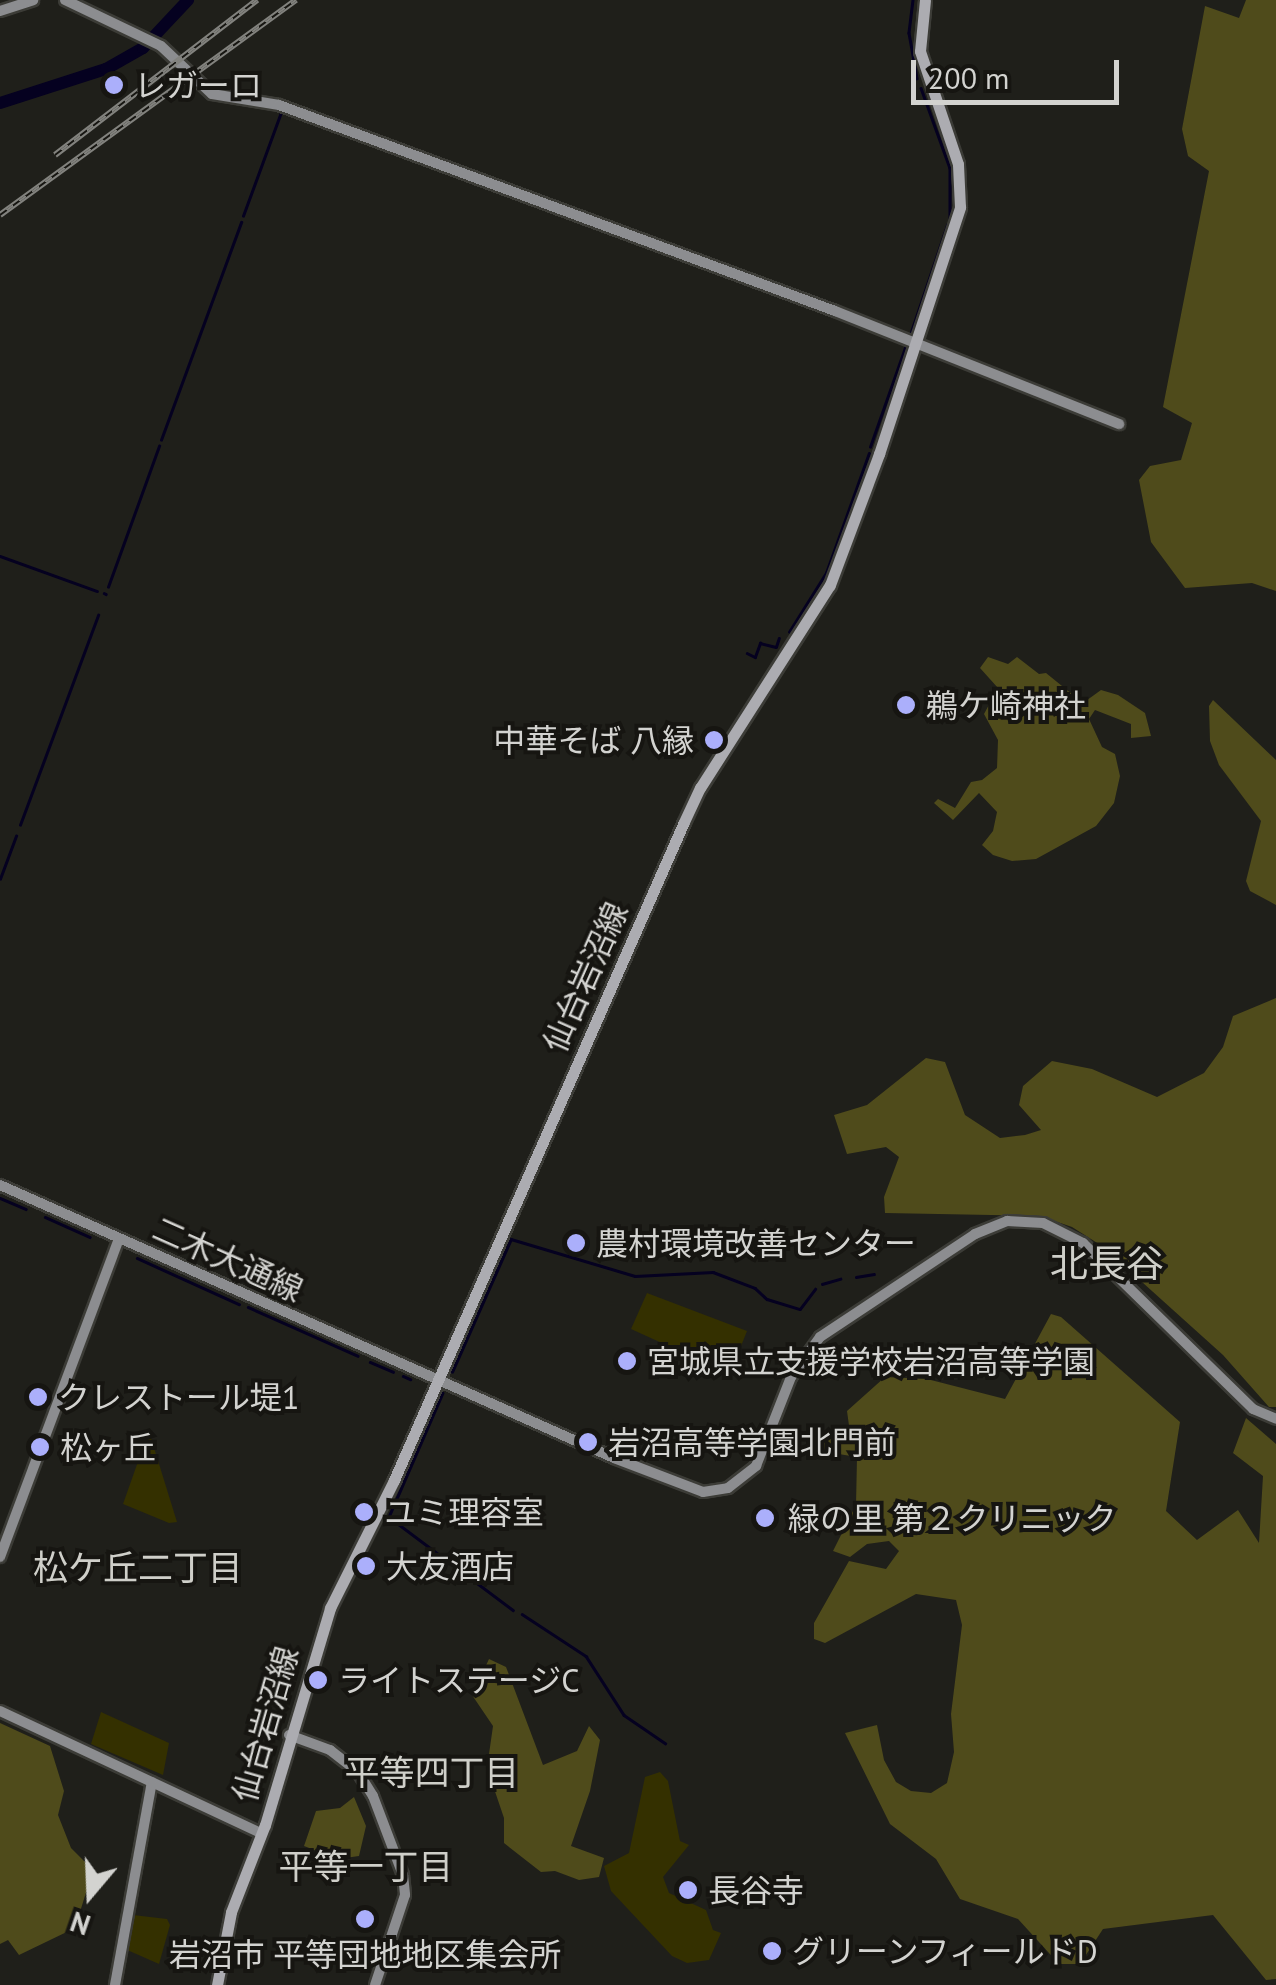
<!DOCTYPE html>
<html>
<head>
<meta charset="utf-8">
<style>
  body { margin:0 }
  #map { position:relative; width:1276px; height:1985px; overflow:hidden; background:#1f1f1a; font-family:"PT Sans","Noto Sans JP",sans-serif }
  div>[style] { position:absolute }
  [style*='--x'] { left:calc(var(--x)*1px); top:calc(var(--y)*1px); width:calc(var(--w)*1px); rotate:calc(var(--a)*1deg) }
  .green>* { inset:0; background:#343000 }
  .forest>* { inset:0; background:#4f4b1b }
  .stream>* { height:2.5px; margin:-1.25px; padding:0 1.25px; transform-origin:1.25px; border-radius:1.25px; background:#050120 }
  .river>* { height:12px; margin:-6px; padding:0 6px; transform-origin:6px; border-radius:6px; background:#050120 }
  .roads { filter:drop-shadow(2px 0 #3c3c37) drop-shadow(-2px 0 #3c3c37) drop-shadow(0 2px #3c3c37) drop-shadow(0 -2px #3c3c37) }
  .secondary>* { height:10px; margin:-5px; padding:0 5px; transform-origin:5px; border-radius:5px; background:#8c8d90 }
  .primary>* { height:11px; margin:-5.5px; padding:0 5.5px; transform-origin:5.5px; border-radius:5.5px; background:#acacb1 }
  .rail>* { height:6px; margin-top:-3px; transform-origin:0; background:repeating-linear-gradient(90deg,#161511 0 8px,#82827e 0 16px); box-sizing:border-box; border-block:2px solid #82827e }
  .dots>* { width:28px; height:28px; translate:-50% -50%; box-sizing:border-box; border:5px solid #161511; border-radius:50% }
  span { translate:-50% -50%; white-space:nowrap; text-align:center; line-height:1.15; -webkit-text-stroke:8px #161511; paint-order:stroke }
  .poi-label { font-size:32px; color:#d3d3d0 }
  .left { translate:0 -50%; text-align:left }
  .right { translate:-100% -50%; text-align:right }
  .street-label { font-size:32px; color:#d3d3d0 }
  .neighbourhood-label { font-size:35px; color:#cfcfc9 }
  .quarter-label { font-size:38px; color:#cfcfc9 }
  .north { position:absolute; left:40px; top:1845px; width:100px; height:100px; -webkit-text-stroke:8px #161511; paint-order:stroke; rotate:199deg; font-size:28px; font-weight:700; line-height:40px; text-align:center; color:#d3d3d0 }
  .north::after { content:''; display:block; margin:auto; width:35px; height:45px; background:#d3d3d0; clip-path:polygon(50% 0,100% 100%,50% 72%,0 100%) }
  .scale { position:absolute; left:911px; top:60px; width:208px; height:45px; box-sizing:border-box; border:5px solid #d3d3d0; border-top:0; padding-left:12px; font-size:30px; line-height:35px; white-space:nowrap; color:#d3d3d0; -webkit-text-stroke:8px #161511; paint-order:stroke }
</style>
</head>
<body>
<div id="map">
  <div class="green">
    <div style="clip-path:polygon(647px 1293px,747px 1331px,730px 1374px,631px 1329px)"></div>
    <div style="clip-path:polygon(151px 1438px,177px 1522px,169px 1523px,123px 1504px,146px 1439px)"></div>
    <div style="clip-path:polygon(101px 1712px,169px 1743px,163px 1775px,91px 1744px)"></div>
    <div style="clip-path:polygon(660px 1772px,668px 1781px,680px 1841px,689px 1845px,663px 1877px,669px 1893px,706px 1910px,713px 1930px,721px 1933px,709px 1960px,687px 1963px,672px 1956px,611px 1891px,604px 1866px,629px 1853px,645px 1777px)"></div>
    <div style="clip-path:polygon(133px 1915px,167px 1919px,170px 1925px,159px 1964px,125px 1949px)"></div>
  </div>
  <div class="forest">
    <div style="clip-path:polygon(1246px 0,1276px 0,1276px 591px,1252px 583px,1185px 588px,1151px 542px,1139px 480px,1150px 466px,1181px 460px,1192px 423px,1163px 407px,1209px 171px,1188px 156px,1182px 129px,1205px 6px,1239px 18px)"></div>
    <div style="clip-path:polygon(988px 657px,1008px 664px,1017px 657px,1039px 674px,1046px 673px,1083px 703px,1101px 690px,1118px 695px,1145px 713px,1151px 736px,1131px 738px,1131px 724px,1095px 710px,1089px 719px,1102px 747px,1115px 754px,1120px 776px,1114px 803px,1096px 826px,1036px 859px,1012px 861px,993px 855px,982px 845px,993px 831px,997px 812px,979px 793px,953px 820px,934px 803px,938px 799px,955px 808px,971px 782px,982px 780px,997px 768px,998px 740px,984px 714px,998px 688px,980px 668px)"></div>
    <div style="clip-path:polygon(1213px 700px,1276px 760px,1276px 905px,1250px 891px,1246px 881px,1261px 821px,1219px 765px,1210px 741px,1209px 706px)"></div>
    <div style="clip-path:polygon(1276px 998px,1276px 1407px,1269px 1407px,1223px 1355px,1102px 1246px,1072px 1227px,1040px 1216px,885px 1213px,884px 1197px,899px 1157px,886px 1147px,847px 1154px,834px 1115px,867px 1105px,926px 1058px,945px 1062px,965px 1115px,1000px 1138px,1025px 1135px,1041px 1130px,1019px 1105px,1023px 1086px,1052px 1061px,1092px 1069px,1157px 1097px,1204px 1073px,1223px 1047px,1233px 1016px)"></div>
    <div style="clip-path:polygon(1051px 1314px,1061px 1317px,1180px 1422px,1166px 1511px,1197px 1540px,1238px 1510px,1259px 1543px,1263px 1476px,1233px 1453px,1246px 1418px,1276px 1444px,1276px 1979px,1266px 1980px,1213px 1915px,1103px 1929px,1080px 1964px,1059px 1964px,1018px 1919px,960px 1899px,936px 1859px,890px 1824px,845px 1733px,877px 1725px,884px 1760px,896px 1782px,911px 1791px,931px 1793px,947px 1783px,954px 1752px,951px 1714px,962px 1625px,956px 1600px,916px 1594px,825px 1643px,814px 1639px,814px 1623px,849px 1561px,886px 1569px,899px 1551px,889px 1541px,867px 1544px,850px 1557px,833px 1551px,856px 1505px,857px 1457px,820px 1451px,817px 1439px,850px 1433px,847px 1411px,885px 1377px,927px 1379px,1005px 1399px)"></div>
    <div style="clip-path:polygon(489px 1659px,506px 1667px,543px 1765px,577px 1751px,589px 1726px,600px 1740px,590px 1791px,571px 1846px,604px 1858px,599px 1877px,579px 1880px,555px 1871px,541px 1872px,504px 1843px,504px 1818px,487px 1768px,493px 1726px,472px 1695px)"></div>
    <div style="clip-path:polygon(0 1723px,50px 1746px,64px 1791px,58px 1815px,71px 1848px,93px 1870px,75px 1928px,19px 1955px,8px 1940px,0 1944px)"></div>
    <div style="clip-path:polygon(354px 1797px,366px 1826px,359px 1856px,338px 1859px,304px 1846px,316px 1811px,340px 1808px)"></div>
  </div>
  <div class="stream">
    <div style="--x:913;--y:0;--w:33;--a:97"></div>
    <div style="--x:909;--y:33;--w:46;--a:79.9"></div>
    <div style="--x:921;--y:88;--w:85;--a:70.1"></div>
    <div style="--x:950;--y:168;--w:50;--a:90"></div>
    <div style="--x:243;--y:216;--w:108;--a:-69.9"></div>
    <div style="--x:910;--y:335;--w:116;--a:-71.4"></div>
    <div style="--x:161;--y:440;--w:232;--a:-69.8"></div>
    <div style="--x:870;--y:447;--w:108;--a:-70.6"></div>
    <div style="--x:0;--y:556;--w:103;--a:19.8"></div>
    <div style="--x:108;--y:587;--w:150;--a:-70.1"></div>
    <div style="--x:104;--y:593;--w:2;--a:27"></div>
    <div style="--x:789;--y:632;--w:70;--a:-57.9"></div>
    <div style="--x:826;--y:573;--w:127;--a:-70.3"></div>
    <div style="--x:747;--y:653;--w:9;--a:27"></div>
    <div style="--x:755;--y:657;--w:15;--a:-70"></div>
    <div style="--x:760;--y:643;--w:16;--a:14"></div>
    <div style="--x:776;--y:647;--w:9;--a:-72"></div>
    <div style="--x:20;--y:825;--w:224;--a:-69.6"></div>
    <div style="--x:0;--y:879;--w:46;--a:-69.6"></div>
    <div style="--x:0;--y:1198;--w:28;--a:23"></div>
    <div style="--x:45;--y:1217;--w:49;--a:24"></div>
    <div style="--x:137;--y:1258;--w:112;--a:24.3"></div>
    <div style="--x:856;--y:1277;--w:18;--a:-9"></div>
    <div style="--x:822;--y:1284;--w:19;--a:-16"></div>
    <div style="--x:248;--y:1307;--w:120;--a:24"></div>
    <div style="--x:370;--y:1362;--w:25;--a:23"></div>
    <div style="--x:452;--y:1372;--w:145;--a:-66.1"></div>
    <div style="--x:511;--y:1239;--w:129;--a:16.6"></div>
    <div style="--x:635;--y:1276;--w:78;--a:-2.9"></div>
    <div style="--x:713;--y:1272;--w:45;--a:20.9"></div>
    <div style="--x:755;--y:1288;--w:16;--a:43"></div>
    <div style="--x:767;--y:1299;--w:34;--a:17"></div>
    <div style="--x:800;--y:1309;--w:25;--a:-53"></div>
    <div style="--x:403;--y:1376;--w:8;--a:23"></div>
    <div style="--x:443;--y:1393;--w:135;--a:113.5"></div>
    <div style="--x:389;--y:1517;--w:155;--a:36.9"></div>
    <div style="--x:522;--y:1614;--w:77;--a:33.3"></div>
    <div style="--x:586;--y:1656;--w:70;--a:57.2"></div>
    <div style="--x:624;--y:1715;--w:50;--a:34.3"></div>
  </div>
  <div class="river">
    <div style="--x:0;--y:103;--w:111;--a:-17.8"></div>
    <div style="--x:106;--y:69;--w:43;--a:-29.6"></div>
    <div style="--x:143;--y:48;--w:66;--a:-46.8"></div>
  </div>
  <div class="roads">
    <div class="secondary">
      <div style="--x:65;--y:0;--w:106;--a:25.6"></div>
      <div style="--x:161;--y:46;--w:70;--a:43.3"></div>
      <div style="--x:212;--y:94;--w:68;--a:9.3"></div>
      <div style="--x:279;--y:105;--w:593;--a:20.33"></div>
      <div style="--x:835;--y:311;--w:306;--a:21.7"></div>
      <div style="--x:0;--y:11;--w:35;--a:-18"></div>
      <div style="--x:0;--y:1185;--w:672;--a:23.97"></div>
      <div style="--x:614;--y:1458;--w:95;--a:20.9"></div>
      <div style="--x:703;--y:1492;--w:25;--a:-9"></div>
      <div style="--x:728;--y:1488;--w:36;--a:-38"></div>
      <div style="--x:756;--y:1466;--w:96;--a:-68.5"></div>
      <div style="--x:791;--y:1377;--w:49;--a:-54.1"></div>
      <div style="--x:820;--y:1337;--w:186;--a:-33.6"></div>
      <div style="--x:975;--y:1234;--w:35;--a:-22"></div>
      <div style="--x:1007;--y:1221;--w:36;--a:3"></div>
      <div style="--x:1043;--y:1223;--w:45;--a:26.6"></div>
      <div style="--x:1083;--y:1243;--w:238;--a:44.3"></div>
      <div style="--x:1253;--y:1409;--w:25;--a:23"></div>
      <div style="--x:0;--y:1557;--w:340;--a:-69.5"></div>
      <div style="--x:0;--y:1711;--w:289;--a:25.1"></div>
      <div style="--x:289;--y:1735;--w:44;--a:20.1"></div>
      <div style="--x:330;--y:1750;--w:36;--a:38"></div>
      <div style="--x:358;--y:1772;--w:28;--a:58"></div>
      <div style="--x:373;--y:1796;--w:85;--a:69.2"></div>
      <div style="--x:403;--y:1875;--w:20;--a:84"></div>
      <div style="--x:405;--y:1895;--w:95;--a:108.4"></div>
      <div style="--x:115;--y:1985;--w:206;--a:-79.7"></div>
    </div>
    <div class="primary">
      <div style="--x:217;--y:1985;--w:74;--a:-79.1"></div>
      <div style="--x:231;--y:1912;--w:93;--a:-68.7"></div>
      <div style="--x:265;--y:1825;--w:227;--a:-73.3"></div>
      <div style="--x:330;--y:1608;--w:143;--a:-63.4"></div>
      <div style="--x:394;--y:1480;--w:717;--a:-66.22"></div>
      <div style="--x:683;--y:824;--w:40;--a:-65"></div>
      <div style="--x:700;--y:788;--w:241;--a:-57.4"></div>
      <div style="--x:830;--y:585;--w:140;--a:-69.5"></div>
      <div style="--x:879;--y:454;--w:260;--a:-71.8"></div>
      <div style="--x:960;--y:207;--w:43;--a:-92.7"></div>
      <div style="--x:958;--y:164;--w:119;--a:-108.6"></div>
      <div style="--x:920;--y:51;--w:51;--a:-84.4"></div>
    </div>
  </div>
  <div class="rail">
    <div style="--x:55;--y:155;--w:255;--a:-37.5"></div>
    <div style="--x:0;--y:215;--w:366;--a:-36"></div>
  </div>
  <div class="dots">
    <div style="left:114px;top:85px;background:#abaffb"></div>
    <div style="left:906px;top:705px;background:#abaffb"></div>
    <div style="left:714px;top:740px;background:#abaffb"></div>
    <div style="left:576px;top:1243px;background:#abaffb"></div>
    <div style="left:627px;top:1361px;background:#abaffb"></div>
    <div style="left:38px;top:1397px;background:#abaffb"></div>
    <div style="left:588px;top:1442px;background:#abaffb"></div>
    <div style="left:40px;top:1447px;background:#abaffb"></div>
    <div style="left:364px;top:1512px;background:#abaffb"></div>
    <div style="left:765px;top:1518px;background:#abaffb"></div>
    <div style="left:366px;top:1566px;background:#abaffb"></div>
    <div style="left:318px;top:1680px;background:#abaffb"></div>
    <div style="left:688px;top:1890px;background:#abaffb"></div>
    <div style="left:365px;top:1919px;background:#abaffb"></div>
    <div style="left:772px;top:1951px;background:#abaffb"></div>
  </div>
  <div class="poi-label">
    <span class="left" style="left:134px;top:85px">レガーロ</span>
    <span class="left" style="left:926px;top:705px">鵜ケ崎神社</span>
    <span class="right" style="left:694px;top:740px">中華そば 八縁</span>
    <span class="left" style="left:596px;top:1243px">農村環境改善センター</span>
    <span class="left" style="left:647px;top:1361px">宮城県立支援学校岩沼高等学園</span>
    <span class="left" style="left:58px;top:1397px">クレストール堤1</span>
    <span class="left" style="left:608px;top:1442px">岩沼高等学園北門前</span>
    <span class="left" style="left:60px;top:1447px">松ヶ丘</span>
    <span class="left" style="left:384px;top:1512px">ユミ理容室</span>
    <span class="left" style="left:788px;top:1518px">緑の里 第２クリニック</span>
    <span class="left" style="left:386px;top:1566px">大友酒店</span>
    <span class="left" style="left:338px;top:1680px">ライトステージC</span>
    <span class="left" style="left:708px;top:1890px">長谷寺</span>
    <span class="left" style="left:792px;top:1951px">グリーンフィールドD</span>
    <span style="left:365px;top:1954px">岩沼市 平等団地地区集会所</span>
  </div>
  <div class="street-label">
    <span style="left:585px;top:977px;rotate:-66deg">仙台岩沼線</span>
    <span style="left:228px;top:1259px;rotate:24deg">二木大通線</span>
    <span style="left:265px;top:1724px;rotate:-74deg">仙台岩沼線</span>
  </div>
  <div class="neighbourhood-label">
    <span style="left:138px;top:1567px">松ケ丘二丁目</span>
    <span style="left:432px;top:1772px">平等四丁目</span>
    <span style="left:366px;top:1866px">平等一丁目</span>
  </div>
  <div class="quarter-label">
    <span style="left:1107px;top:1263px">北長谷</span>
  </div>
  <div class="north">N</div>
  <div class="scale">200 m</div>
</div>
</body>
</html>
